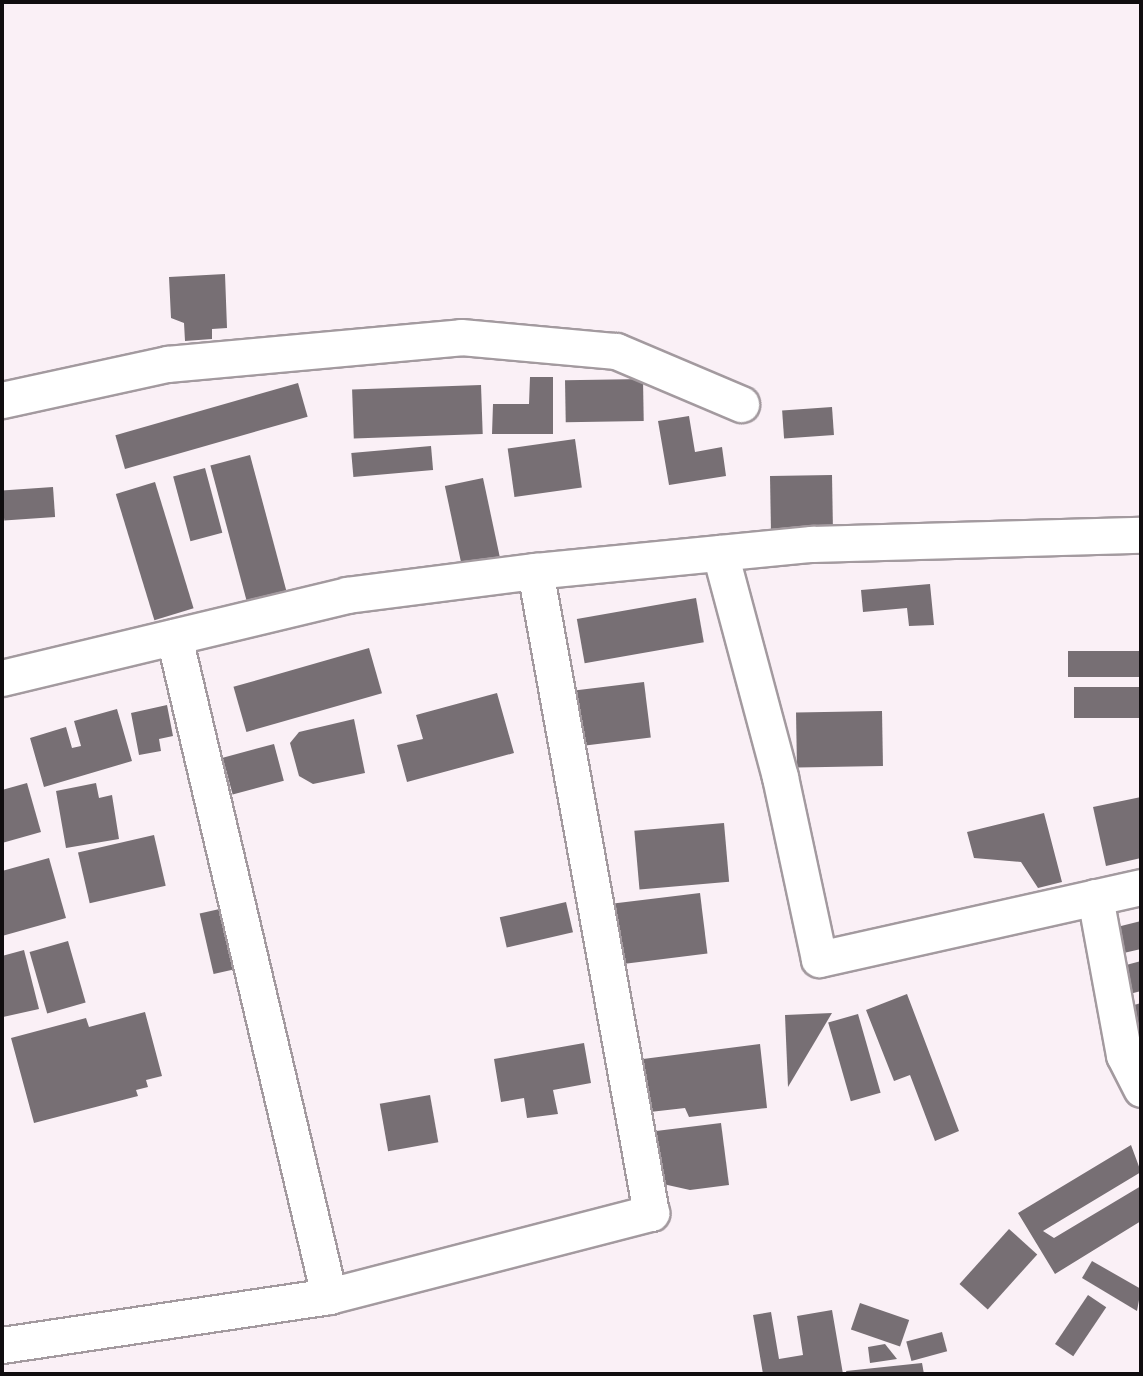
<!DOCTYPE html>
<html>
<head>
<meta charset="utf-8">
<style>
  body { margin:0 }
  #map { position:relative; width:1143px; height:1376px; overflow:hidden; background:#faf0f6; font-family:Arial,sans-serif }
  div>[style] { position:absolute }
  [style*='--x'] { left:calc(var(--x)*1px); top:calc(var(--y)*1px); width:calc(var(--w)*1px); rotate:calc(var(--a)*1deg) }
  .building>* { inset:0; background:#776f74; transform-origin:0 0 }
  .roads { filter:drop-shadow(2px 0 #a39a9f) drop-shadow(-2px 0 #a39a9f) drop-shadow(0 2px #a39a9f) drop-shadow(0 -2px #a39a9f) }
  .street>* { height:35px; margin:-17.5px; padding:0 17.5px; transform-origin:17.5px; border-radius:17.5px; background:#fff }
  span { translate:-50% -50%; white-space:nowrap; text-align:center; line-height:1.15; -webkit-text-stroke:6px #fff; paint-order:stroke }
  .frame { position:absolute; inset:0; border:4px solid #100d0f; pointer-events:none }
</style>
</head>
<body>
<div id="map">
  <div class="building">
    <div style="clip-path:polygon(225px 274px,227px 328px,212px 329px,212px 339px,185px 341px,184px 323px,171px 318px,169px 277px)"></div>
    <div style="clip-path:polygon(530px 377px,553px 377px,553px 434px,492px 434px,493px 404px,529px 404px)"></div>
    <div style="left:643px;top:379px;width:42px;height:78px;rotate:89deg"></div>
    <div style="left:298px;top:383px;width:35px;height:190px;rotate:74deg"></div>
    <div style="left:481px;top:385px;width:49px;height:129px;rotate:88deg"></div>
    <div style="left:832px;top:407px;width:28px;height:50px;rotate:86deg"></div>
    <div style="clip-path:polygon(689px 416px,695px 452px,722px 447px,726px 476px,669px 485px,658px 421px)"></div>
    <div style="left:575px;top:439px;width:49px;height:68px;rotate:82deg"></div>
    <div style="left:431px;top:446px;width:24px;height:80px;rotate:85deg"></div>
    <div style="left:250px;top:455px;width:141px;height:41px;rotate:75deg"></div>
    <div style="left:205px;top:468px;width:67px;height:33px;rotate:75deg"></div>
    <div style="left:832px;top:475px;width:58px;height:62px;rotate:89deg"></div>
    <div style="left:483px;top:478px;width:88px;height:39px;rotate:78deg"></div>
    <div style="left:155px;top:482px;width:132px;height:41px;rotate:73deg"></div>
    <div style="left:53px;top:487px;width:30px;height:51px;rotate:86deg"></div>
    <div style="clip-path:polygon(930px 584px,934px 625px,909px 626px,907px 608px,863px 612px,861px 590px)"></div>
    <div style="left:696px;top:598px;width:45px;height:121px;rotate:80deg"></div>
    <div style="left:369px;top:648px;width:47px;height:141px;rotate:74deg"></div>
    <div style="left:1141px;top:651px;width:26px;height:73px;rotate:90deg"></div>
    <div style="left:644px;top:682px;width:56px;height:70px;rotate:83deg"></div>
    <div style="left:1141px;top:687px;width:31px;height:67px;rotate:90deg"></div>
    <div style="clip-path:polygon(497px 693px,514px 753px,407px 782px,397px 745px,423px 739px,416px 715px)"></div>
    <div style="clip-path:polygon(167px 705px,173px 736px,159px 739px,161px 751px,139px 755px,131px 713px)"></div>
    <div style="clip-path:polygon(117px 709px,132px 761px,44px 787px,30px 738px,66px 727px,72px 748px,81px 746px,74px 721px)"></div>
    <div style="left:882px;top:711px;width:55px;height:86px;rotate:89deg"></div>
    <div style="clip-path:polygon(354px 719px,365px 773px,313px 784px,299px 776px,290px 743px,299px 732px)"></div>
    <div style="left:274px;top:744px;width:38px;height:53px;rotate:75deg"></div>
    <div style="clip-path:polygon(27px 783px,41px 832px,2px 843px,2px 790px)"></div>
    <div style="clip-path:polygon(96px 783px,99px 798px,112px 795px,119px 839px,66px 848px,56px 791px)"></div>
    <div style="clip-path:polygon(1141px 797px,1141px 858px,1106px 866px,1093px 807px)"></div>
    <div style="clip-path:polygon(1044px 813px,1062px 882px,1038px 888px,1021px 862px,974px 858px,967px 832px)"></div>
    <div style="left:724px;top:823px;width:59px;height:90px;rotate:85deg"></div>
    <div style="left:154px;top:835px;width:52px;height:78px;rotate:77deg"></div>
    <div style="clip-path:polygon(49px 858px,66px 918px,2px 936px,2px 871px)"></div>
    <div style="left:700px;top:893px;width:61px;height:85px;rotate:83deg"></div>
    <div style="left:566px;top:902px;width:31px;height:68px;rotate:77deg"></div>
    <div style="left:224px;top:908px;width:62px;height:25px;rotate:77deg"></div>
    <div style="clip-path:polygon(1141px 921px,1141px 949px,1115px 955px,1109px 929px)"></div>
    <div style="left:68px;top:941px;width:64px;height:40px;rotate:74deg"></div>
    <div style="clip-path:polygon(24px 950px,39px 1009px,3px 1017px,2px 956px)"></div>
    <div style="clip-path:polygon(1141px 961px,1141px 991px,1122px 996px,1115px 968px)"></div>
    <div style="clip-path:polygon(907px 994px,959px 1131px,935px 1141px,910px 1075px,894px 1081px,866px 1010px)"></div>
    <div style="clip-path:polygon(1141px 1003px,1141px 1052px,1127px 1007px)"></div>
    <div style="clip-path:polygon(145px 1012px,162px 1076px,146px 1080px,148px 1087px,136px 1090px,138px 1096px,34px 1123px,11px 1038px,86px 1018px,89px 1027px)"></div>
    <div style="clip-path:polygon(832px 1013px,788px 1087px,785px 1015px)"></div>
    <div style="left:858px;top:1014px;width:82px;height:31px;rotate:74deg"></div>
    <div style="clip-path:polygon(584px 1043px,591px 1083px,553px 1090px,558px 1114px,527px 1118px,524px 1098px,501px 1102px,494px 1059px)"></div>
    <div style="clip-path:polygon(760px 1044px,767px 1108px,689px 1117px,685px 1108px,650px 1112px,643px 1059px)"></div>
    <div style="left:430px;top:1095px;width:48px;height:51px;rotate:80deg"></div>
    <div style="clip-path:polygon(721px 1123px,729px 1185px,690px 1190px,663px 1184px,656px 1131px)"></div>
    <div style="clip-path:polygon(1131px 1145px,1141px 1172px,1043px 1231px,1054px 1238px,1141px 1186px,1141px 1221px,1055px 1274px,1018px 1213px)"></div>
    <div style="left:1009px;top:1229px;width:38px;height:74px;rotate:42deg"></div>
    <div style="clip-path:polygon(1092px 1261px,1141px 1289px,1137px 1311px,1082px 1278px)"></div>
    <div style="left:1088px;top:1295px;width:22px;height:59px;rotate:34deg"></div>
    <div style="left:860px;top:1303px;width:52px;height:28px;rotate:19deg"></div>
    <div style="clip-path:polygon(832px 1310px,843px 1374px,763px 1374px,753px 1315px,771px 1312px,779px 1359px,803px 1355px,797px 1316px)"></div>
    <div style="left:942px;top:1332px;width:20px;height:37px;rotate:75deg"></div>
    <div style="clip-path:polygon(885px 1344px,897px 1359px,870px 1363px,868px 1347px)"></div>
    <div style="clip-path:polygon(922px 1363px,924px 1374px,847px 1374px,846px 1371px)"></div>
  </div>
  <div class="roads">
    <div class="street">
      <div style="--x:2;--y:400;--w:169;--a:-12.3"></div>
      <div style="--x:167;--y:364;--w:295;--a:-5.2"></div>
      <div style="--x:461;--y:337;--w:156;--a:5.2"></div>
      <div style="--x:616;--y:351;--w:136;--a:23"></div>
      <div style="--x:720;--y:553;--w:232;--a:75"></div>
      <div style="--x:780;--y:777;--w:186;--a:77.9"></div>
      <div style="--x:819;--y:959;--w:330;--a:-12.6"></div>
      <div style="--x:174;--y:637;--w:677;--a:76.76"></div>
      <div style="--x:2;--y:678;--w:355;--a:-13.5"></div>
      <div style="--x:347;--y:595;--w:190;--a:-7.3"></div>
      <div style="--x:535;--y:571;--w:278;--a:-5.6"></div>
      <div style="--x:812;--y:544;--w:329;--a:-1.6"></div>
      <div style="--x:1095;--y:897;--w:161;--a:79.6"></div>
      <div style="--x:1124;--y:1055;--w:38;--a:63"></div>
      <div style="--x:2;--y:1345;--w:331;--a:-8.5"></div>
      <div style="--x:329;--y:1296;--w:333;--a:-14.5"></div>
      <div style="--x:651;--y:1213;--w:652;--a:-100.24"></div>
    </div>
  </div>
  <div class="frame"></div>
</div>
</body>
</html>
